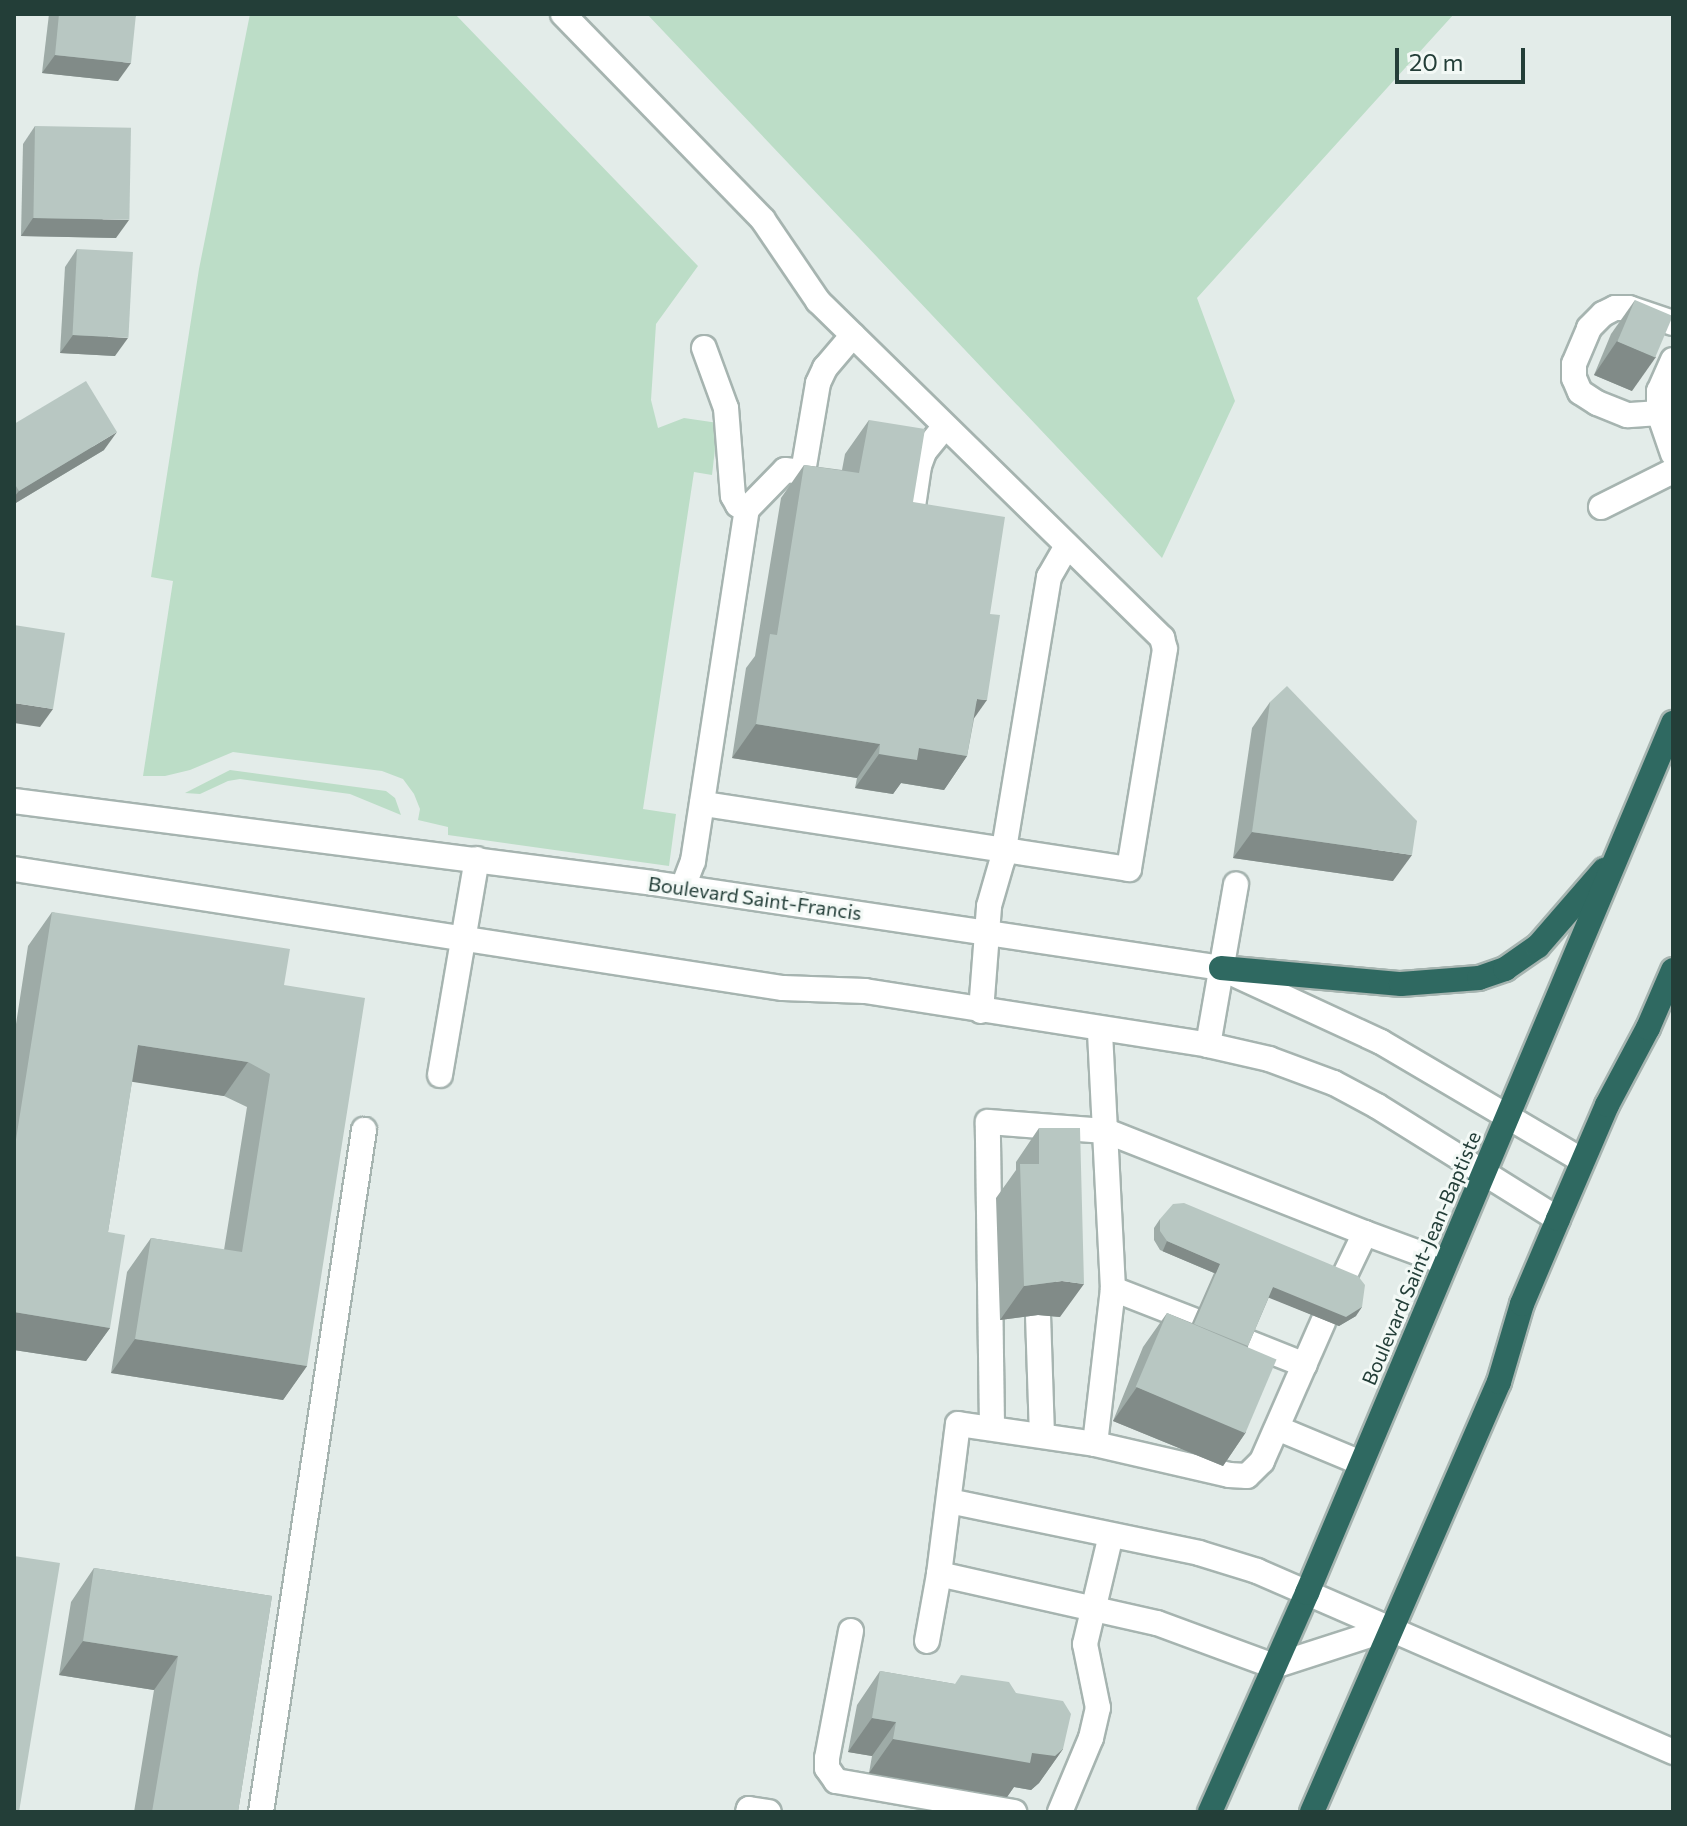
<!DOCTYPE html>
<html>
<head>
<meta charset="utf-8">
<style>
  body { margin:0 }
  #map { position:relative; width:1687px; height:1826px; overflow:hidden; background:#e3ece9; font-family:Commissioner,sans-serif }
  div>[style] { position:absolute }
  [style*='--x'] { left:calc(var(--x)*1px); top:calc(var(--y)*1px); width:calc(var(--w)*1px); rotate:calc(var(--a)*1deg) }
  .green>* { inset:0; background:#bcddc7 }
  .roads { filter:drop-shadow(2px 0 #a6b4b0) drop-shadow(-2px 0 #a6b4b0) drop-shadow(0 2px #a6b4b0) drop-shadow(0 -2px #a6b4b0) }
  .minor>* { height:24px; margin:-12px; padding:0 12px; transform-origin:12px; border-radius:12px; background:#fff }
  .highway>* { height:24px; margin:-12px; padding:0 12px; transform-origin:12px; border-radius:12px; background:#2f6961 }
  .wall>* { inset:0; background:#9eaba7 }
  .shaded-wall>* { inset:0; background:#818b88; transform-origin:0 0 }
  .building>* { inset:0; background:#b8c7c2; transform-origin:0 0 }
  span { translate:-50% -50%; white-space:nowrap; text-align:center; line-height:1.15; -webkit-text-stroke:6px #f3f9f6; paint-order:stroke }
  .street-label { font-size:20px; color:#233e38 }
  .frame { position:absolute; inset:0; border:16px solid #233e38; pointer-events:none }
  .scale { position:absolute; left:1395px; top:48px; width:130px; height:36px; box-sizing:border-box; border:4px solid #233e38; border-top:0; padding-left:10px; font-size:24px; line-height:28px; white-space:nowrap; color:#233e38; -webkit-text-stroke:6px #f3f9f6; paint-order:stroke }
</style>
</head>
<body>
<div id="map">
  <div class="green">
    <div style="clip-path:polygon(250px 14px,455px 14px,698px 266px,656px 324px,651px 400px,658px 428px,684px 418px,718px 423px,712px 475px,694px 472px,643px 809px,676px 814px,669px 866px,448px 835px,448px 827px,418px 820px,420px 809px,414px 794px,403px 779px,382px 771px,233px 752px,190px 770px,165px 776px,143px 776px,173px 581px,151px 577px,199px 269px)"></div>
    <div style="clip-path:polygon(647px 14px,1454px 14px,1197px 298px,1235px 401px,1162px 558px)"></div>
    <div style="clip-path:polygon(230px 770px,386px 791px,395px 798px,401px 815px,350px 794px,240px 779px,228px 781px,200px 794px,185px 793px)"></div>
  </div>
  <div class="roads">
    <div class="minor">
      <div style="--x:563;--y:14;--w:287;--a:45.8"></div>
      <div style="--x:763;--y:220;--w:98;--a:55.8"></div>
      <div style="--x:818;--y:301;--w:482;--a:44.4"></div>
      <div style="--x:1162;--y:638;--w:11;--a:75"></div>
      <div style="--x:1165;--y:649;--w:223;--a:99.3"></div>
      <div style="--x:1129;--y:869;--w:432;--a:-171.3"></div>
      <div style="--x:704;--y:348;--w:64;--a:69.9"></div>
      <div style="--x:726;--y:408;--w:88;--a:85.5"></div>
      <div style="--x:733;--y:496;--w:10;--a:61"></div>
      <div style="--x:738;--y:505;--w:10;--a:24"></div>
      <div style="--x:1673;--y:360;--w:34;--a:114"></div>
      <div style="--x:1659;--y:391;--w:22;--a:90"></div>
      <div style="--x:1659;--y:413;--w:43;--a:71.1"></div>
      <div style="--x:1659;--y:413;--w:32;--a:176"></div>
      <div style="--x:1627;--y:415;--w:32;--a:-158"></div>
      <div style="--x:1597;--y:403;--w:20;--a:-147"></div>
      <div style="--x:1580;--y:392;--w:15;--a:-113"></div>
      <div style="--x:1574;--y:378;--w:14;--a:-90"></div>
      <div style="--x:1574;--y:364;--w:39;--a:-67"></div>
      <div style="--x:1589;--y:328;--w:20;--a:-45"></div>
      <div style="--x:1603;--y:314;--w:13;--a:-27"></div>
      <div style="--x:1615;--y:308;--w:14;--a:0"></div>
      <div style="--x:1629;--y:308;--w:46;--a:18.8"></div>
      <div style="--x:1601;--y:507;--w:80;--a:-26.6"></div>
      <div style="--x:909;--y:533;--w:68;--a:-81.5"></div>
      <div style="--x:919;--y:466;--w:15;--a:-70"></div>
      <div style="--x:924;--y:452;--w:33;--a:-51"></div>
      <div style="--x:14;--y:801;--w:644;--a:7.31"></div>
      <div style="--x:653;--y:883;--w:574;--a:8.51"></div>
      <div style="--x:1221;--y:968;--w:176;--a:24.8"></div>
      <div style="--x:1381;--y:1042;--w:234;--a:30.5"></div>
      <div style="--x:14;--y:869;--w:778;--a:8.8"></div>
      <div style="--x:783;--y:988;--w:82;--a:2.1"></div>
      <div style="--x:865;--y:991;--w:347;--a:8.9"></div>
      <div style="--x:1208;--y:1045;--w:63;--a:12.9"></div>
      <div style="--x:1269;--y:1059;--w:69;--a:20.3"></div>
      <div style="--x:1334;--y:1083;--w:49;--a:28.1"></div>
      <div style="--x:1377;--y:1106;--w:213;--a:32"></div>
      <div style="--x:683;--y:887;--w:28;--a:-69"></div>
      <div style="--x:693;--y:861;--w:356;--a:-81.3"></div>
      <div style="--x:747;--y:509;--w:54;--a:-45.7"></div>
      <div style="--x:785;--y:470;--w:18;--a:6"></div>
      <div style="--x:803;--y:472;--w:90;--a:-80.4"></div>
      <div style="--x:818;--y:383;--w:17;--a:-65"></div>
      <div style="--x:825;--y:368;--w:43;--a:-49.7"></div>
      <div style="--x:981;--y:1011;--w:105;--a:-85.6"></div>
      <div style="--x:989;--y:906;--w:47;--a:-73.9"></div>
      <div style="--x:1002;--y:861;--w:288;--a:-80.6"></div>
      <div style="--x:1049;--y:577;--w:34;--a:-60"></div>
      <div style="--x:1208;--y:1045;--w:163;--a:-80.1"></div>
      <div style="--x:440;--y:1075;--w:219;--a:-80.3"></div>
      <div style="--x:1365;--y:1233;--w:86;--a:20.3"></div>
      <div style="--x:1113;--y:1289;--w:86;--a:21.2"></div>
      <div style="--x:1038;--y:1315;--w:120;--a:88.1"></div>
      <div style="--x:1247;--y:1342;--w:62;--a:21.6"></div>
      <div style="--x:992;--y:1427;--w:305;--a:-90.8"></div>
      <div style="--x:988;--y:1122;--w:118;--a:4.4"></div>
      <div style="--x:1106;--y:1131;--w:278;--a:21.5"></div>
      <div style="--x:1365;--y:1233;--w:53;--a:115.6"></div>
      <div style="--x:1277;--y:1428;--w:91;--a:22.6"></div>
      <div style="--x:1095;--y:1444;--w:156;--a:-83.4"></div>
      <div style="--x:1113;--y:1289;--w:260;--a:-92.9"></div>
      <div style="--x:949;--y:1501;--w:255;--a:11.7"></div>
      <div style="--x:1199;--y:1553;--w:61;--a:17.2"></div>
      <div style="--x:1257;--y:1571;--w:454;--a:23.5"></div>
      <div style="--x:939;--y:1574;--w:223;--a:12.7"></div>
      <div style="--x:1157;--y:1623;--w:125;--a:20.2"></div>
      <div style="--x:1274;--y:1666;--w:124;--a:-17.9"></div>
      <div style="--x:851;--y:1631;--w:129;--a:100.7"></div>
      <div style="--x:827;--y:1758;--w:10;--a:90"></div>
      <div style="--x:827;--y:1768;--w:16;--a:55"></div>
      <div style="--x:836;--y:1781;--w:181;--a:9.9"></div>
      <div style="--x:927;--y:1641;--w:68;--a:-79.8"></div>
      <div style="--x:939;--y:1574;--w:151;--a:-82.8"></div>
      <div style="--x:958;--y:1424;--w:138;--a:8.3"></div>
      <div style="--x:1095;--y:1444;--w:138;--a:13"></div>
      <div style="--x:1229;--y:1475;--w:18;--a:3"></div>
      <div style="--x:1247;--y:1476;--w:21;--a:-45"></div>
      <div style="--x:1262;--y:1461;--w:152;--a:-66.3"></div>
      <div style="--x:261;--y:1812;--w:690;--a:-81.41"></div>
      <div style="--x:748;--y:1812;--w:3;--a:-72"></div>
      <div style="--x:749;--y:1809;--w:20;--a:9"></div>
      <div style="--x:1060;--y:1812;--w:80;--a:-67.3"></div>
      <div style="--x:1091;--y:1738;--w:31;--a:-77"></div>
      <div style="--x:1098;--y:1708;--w:65;--a:-101.5"></div>
      <div style="--x:1085;--y:1644;--w:112;--a:-76.6"></div>
    </div>
    <div class="highway">
      <div style="--x:1221;--y:968;--w:181;--a:5.1"></div>
      <div style="--x:1401;--y:984;--w:78;--a:-4.4"></div>
      <div style="--x:1479;--y:978;--w:28;--a:-19"></div>
      <div style="--x:1505;--y:969;--w:40;--a:-34.9"></div>
      <div style="--x:1538;--y:946;--w:101;--a:-49"></div>
      <div style="--x:1210;--y:1812;--w:240;--a:-66.1"></div>
      <div style="--x:1307;--y:1593;--w:944;--a:-67.18"></div>
      <div style="--x:1312;--y:1812;--w:469;--a:-66.5"></div>
      <div style="--x:1499;--y:1382;--w:81;--a:-73.6"></div>
      <div style="--x:1522;--y:1304;--w:92;--a:-67"></div>
      <div style="--x:1558;--y:1219;--w:124;--a:-66.7"></div>
      <div style="--x:1607;--y:1105;--w:87;--a:-62"></div>
      <div style="--x:1648;--y:1028;--w:63;--a:-66.7"></div>
    </div>
  </div>
  <div class="wall">
    <div style="clip-path:polygon(49px 14px,136px 14px,118px 81px,42px 73px)"></div>
    <div style="clip-path:polygon(35px 126px,116px 238px,21px 236px,23px 144px)"></div>
    <div style="clip-path:polygon(77px 249px,115px 356px,60px 353px,65px 267px)"></div>
    <div style="clip-path:polygon(1635px 300px,1632px 391px,1594px 375px,1611px 334px)"></div>
    <div style="clip-path:polygon(869px 420px,913px 502px,974px 719px,967px 756px,944px 790px,901px 783px,893px 794px,873px 791px,855px 788px,857px 778px,732px 758px,746px 668px,755px 656px,781px 498px,804px 465px,842px 470px,845px 454px)"></div>
    <div style="clip-path:polygon(14px 424px,104px 450px,14px 504px)"></div>
    <div style="clip-path:polygon(1270px 702px,1393px 881px,1233px 858px,1252px 728px)"></div>
    <div style="clip-path:polygon(52px 912px,284px 985px,307px 1366px,283px 1400px,111px 1373px,127px 1272px,151px 1238px,224px 1250px,247px 1107px,224px 1096px,132px 1081px,108px 1232px,110px 1328px,86px 1361px,14px 1350px,14px 1037px,28px 946px)"></div>
    <div style="clip-path:polygon(1039px 1128px,1060px 1317px,1038px 1315px,1000px 1320px,996px 1198px,1016px 1170px,1016px 1162px)"></div>
    <div style="clip-path:polygon(1160px 1219px,1356px 1316px,1339px 1326px,1269px 1297px,1248px 1346px,1246px 1432px,1223px 1466px,1113px 1421px,1143px 1347px,1167px 1313px,1192px 1323px,1214px 1273px,1160px 1250px,1154px 1240px,1154px 1228px)"></div>
    <div style="clip-path:polygon(94px 1568px,272px 1596px,238px 1812px,134px 1812px,154px 1690px,59px 1675px,71px 1602px)"></div>
    <div style="clip-path:polygon(880px 1671px,955px 1684px,1016px 1693px,1063px 1749px,1039px 1783px,1031px 1790px,1014px 1787px,1007px 1797px,869px 1773px,872px 1756px,848px 1752px,857px 1705px)"></div>
  </div>
  <div class="shaded-wall">
    <div style="clip-path:polygon(55px 55px,131px 63px,118px 81px,42px 73px)"></div>
    <div style="clip-path:polygon(33px 218px,129px 220px,116px 238px,21px 236px)"></div>
    <div style="clip-path:polygon(73px 335px,128px 338px,115px 356px,60px 353px)"></div>
    <div style="clip-path:polygon(1617px 341px,1656px 357px,1632px 391px,1594px 375px)"></div>
    <div style="clip-path:polygon(117px 432px,104px 450px,14px 504px,14px 497px,19px 491px)"></div>
    <div style="clip-path:polygon(977px 699px,987px 700px,963px 734px)"></div>
    <div style="clip-path:polygon(14px 703px,53px 709px,40px 727px,14px 723px)"></div>
    <div style="clip-path:polygon(756px 724px,880px 744px,857px 778px,732px 758px)"></div>
    <div style="clip-path:polygon(919px 748px,967px 756px,944px 790px,901px 783px,893px 794px,855px 788px,879px 754px)"></div>
    <div style="clip-path:polygon(1252px 832px,1412px 855px,1393px 881px,1233px 858px)"></div>
    <div style="clip-path:polygon(138px 1045px,248px 1062px,224px 1096px,114px 1079px)"></div>
    <div style="left:1167px;top:1241px;width:58px;height:11px;rotate:23deg"></div>
    <div style="clip-path:polygon(1062px 1281px,1084px 1284px,1060px 1317px,1038px 1315px,1000px 1320px,1024px 1286px)"></div>
    <div style="clip-path:polygon(1273px 1287px,1362px 1307px,1356px 1316px,1339px 1326px,1267px 1297px)"></div>
    <div style="clip-path:polygon(14px 1312px,110px 1328px,86px 1361px,14px 1350px)"></div>
    <div style="clip-path:polygon(135px 1339px,307px 1366px,283px 1400px,111px 1373px)"></div>
    <div style="clip-path:polygon(1137px 1387px,1246px 1432px,1223px 1466px,1113px 1421px)"></div>
    <div style="clip-path:polygon(83px 1641px,178px 1656px,154px 1690px,59px 1675px)"></div>
    <div style="clip-path:polygon(872px 1718px,896px 1722px,872px 1756px,848px 1752px)"></div>
    <div style="clip-path:polygon(893px 1739px,1032px 1753px,1063px 1749px,1039px 1783px,1031px 1790px,1014px 1787px,1007px 1797px,869px 1773px)"></div>
  </div>
  <div class="building">
    <div style="clip-path:polygon(59px 14px,136px 14px,131px 63px,55px 55px)"></div>
    <div style="left:35px;top:126px;width:96px;height:92px;rotate:1deg"></div>
    <div style="left:77px;top:249px;width:56px;height:86px;rotate:3deg"></div>
    <div style="left:1635px;top:300px;width:41px;height:45px;rotate:23deg"></div>
    <div style="clip-path:polygon(86px 381px,117px 432px,19px 491px,14px 483px,14px 424px)"></div>
    <div style="clip-path:polygon(869px 420px,925px 429px,913px 502px,1005px 517px,990px 614px,1000px 615px,987px 700px,977px 699px,967px 756px,919px 748px,917px 760px,897px 757px,879px 754px,880px 744px,756px 724px,770px 634px,777px 635px,804px 465px,859px 473px)"></div>
    <div style="clip-path:polygon(14px 625px,65px 633px,53px 709px,14px 703px)"></div>
    <div style="clip-path:polygon(1287px 686px,1417px 821px,1412px 855px,1252px 832px,1270px 702px)"></div>
    <div style="clip-path:polygon(52px 912px,290px 949px,284px 985px,365px 998px,307px 1366px,135px 1339px,151px 1238px,242px 1252px,270px 1074px,248px 1062px,138px 1045px,108px 1232px,125px 1235px,110px 1328px,14px 1312px,14px 1152px)"></div>
    <div style="clip-path:polygon(1039px 1128px,1080px 1128px,1084px 1284px,1062px 1281px,1024px 1286px,1020px 1164px,1039px 1164px)"></div>
    <div style="clip-path:polygon(1184px 1203px,1358px 1276px,1365px 1285px,1362px 1307px,1346px 1317px,1273px 1287px,1248px 1346px,1194px 1324px,1220px 1264px,1167px 1241px,1160px 1231px,1160px 1219px,1173px 1204px)"></div>
    <div style="left:1167px;top:1313px;width:119px;height:80px;rotate:23deg"></div>
    <div style="clip-path:polygon(14px 1556px,60px 1563px,19px 1812px,14px 1812px)"></div>
    <div style="clip-path:polygon(94px 1568px,272px 1596px,238px 1812px,152px 1812px,178px 1656px,83px 1641px)"></div>
    <div style="clip-path:polygon(880px 1671px,955px 1684px,961px 1675px,1009px 1682px,1016px 1693px,1063px 1701px,1071px 1714px,1063px 1749px,1055px 1756px,1032px 1753px,1030px 1763px,893px 1739px,896px 1722px,872px 1718px)"></div>
  </div>
  <div class="street-label">
    <span style="left:755px;top:898px;rotate:8deg">Boulevard Saint-Francis</span>
    <span style="left:1421px;top:1258px;rotate:-67deg">Boulevard Saint-Jean-Baptiste</span>
  </div>
  <div class="frame"></div>
  <div class="scale">20 m</div>
</div>
</body>
</html>
